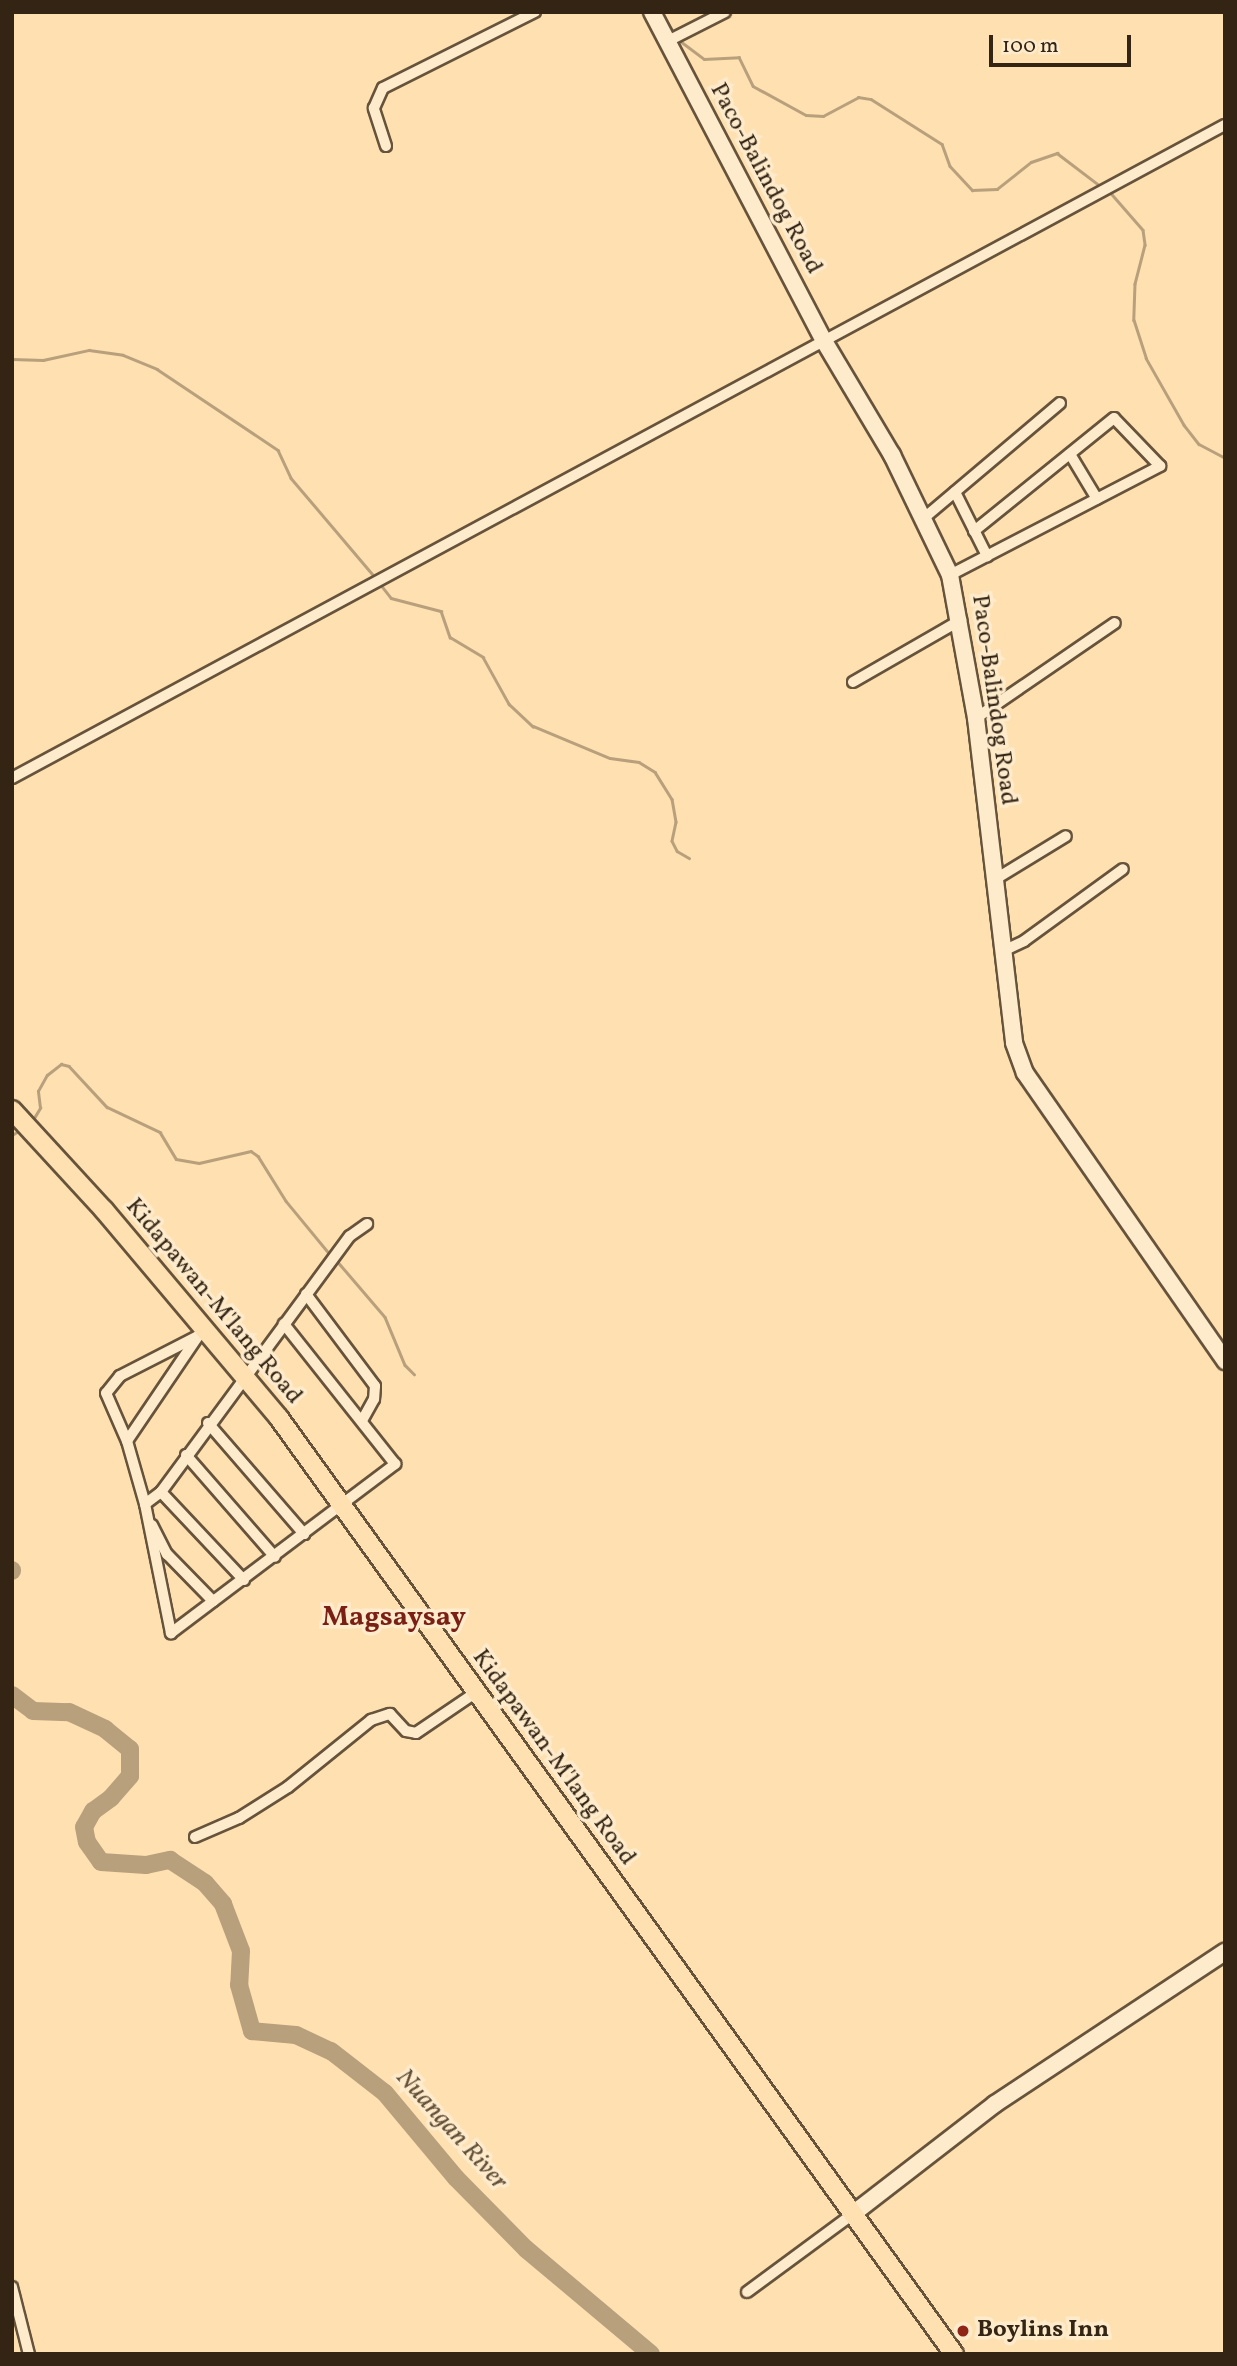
<!DOCTYPE html>
<html>
<head>
<meta charset="utf-8">
<style>
  body { margin:0 }
  #map { position:relative; width:1237px; height:2366px; overflow:hidden; background:#fee0b1; font-family:Vollkorn,serif }
  div>[style] { position:absolute }
  [style*='--x'] { left:calc(var(--x)*1px); top:calc(var(--y)*1px); width:calc(var(--w)*1px); rotate:calc(var(--a)*1deg) }
  .stream>* { height:2.5px; margin:-1.25px; padding:0 1.25px; transform-origin:1.25px; border-radius:1.25px; background:#b9a07c }
  .river>* { height:18px; margin:-9px; padding:0 9px; transform-origin:9px; border-radius:9px; background:#b9a07c }
  .roads { filter:drop-shadow(2px 0 #66533b) drop-shadow(-2px 0 #66533b) drop-shadow(0 2px #66533b) drop-shadow(0 -2px #66533b) }
  .street>* { height:10px; margin:-5px; padding:0 5px; transform-origin:5px; border-radius:5px; background:#feebcc }
  .secondary>* { height:16px; margin:-8px; padding:0 8px; transform-origin:8px; border-radius:8px; background:#feebcc }
  .primary>* { height:18px; margin:-9px; padding:0 9px; transform-origin:9px; border-radius:9px; background:#fee0b1 }
  .dots>* { width:19px; height:19px; translate:-50% -50%; box-sizing:border-box; border:4px solid #feebcc; border-radius:50% }
  span { translate:-50% -50%; white-space:nowrap; text-align:center; line-height:1.15; -webkit-text-stroke:7px #feebcc; paint-order:stroke }
  .street-label { font-size:24px; color:#332414 }
  .poi-label { font-size:24px; color:#332414; font-weight:700 }
  .left { translate:0 -50%; text-align:left }
  .water-label { font-size:26px; color:#624f38; font-style:italic }
  .quarter-label { font-size:28px; color:#7a1f14; font-weight:700 }
  .frame { position:absolute; inset:0; border:14px solid #332414; pointer-events:none }
  .scale { position:absolute; left:989px; top:35px; width:142px; height:32px; box-sizing:border-box; border:4px solid #332414; border-top:0; padding-left:9px; font-size:21px; line-height:24px; white-space:nowrap; color:#332414; -webkit-text-stroke:5px #feebcc; paint-order:stroke }
</style>
</head>
<body>
<div id="map">
  <div class="stream">
    <div style="--x:661;--y:12;--w:25;--a:58"></div>
    <div style="--x:679;--y:40;--w:31;--a:37"></div>
    <div style="--x:704;--y:59;--w:35;--a:-3"></div>
    <div style="--x:739;--y:57;--w:32;--a:64"></div>
    <div style="--x:753;--y:86;--w:60;--a:28.7"></div>
    <div style="--x:806;--y:115;--w:17;--a:3"></div>
    <div style="--x:823;--y:116;--w:40;--a:-28"></div>
    <div style="--x:858;--y:97;--w:13;--a:9"></div>
    <div style="--x:871;--y:99;--w:84;--a:32.4"></div>
    <div style="--x:942;--y:144;--w:23;--a:70"></div>
    <div style="--x:950;--y:166;--w:33;--a:47"></div>
    <div style="--x:972;--y:190;--w:25;--a:-2"></div>
    <div style="--x:997;--y:189;--w:43;--a:-38.5"></div>
    <div style="--x:1031;--y:162;--w:28;--a:-19"></div>
    <div style="--x:1057;--y:153;--w:53;--a:37.3"></div>
    <div style="--x:1110;--y:192;--w:50;--a:49"></div>
    <div style="--x:1143;--y:230;--w:15;--a:82"></div>
    <div style="--x:1145;--y:245;--w:40;--a:104.4"></div>
    <div style="--x:1135;--y:284;--w:36;--a:92"></div>
    <div style="--x:1134;--y:320;--w:40;--a:72"></div>
    <div style="--x:1146;--y:358;--w:77;--a:60.4"></div>
    <div style="--x:1184;--y:425;--w:24;--a:52"></div>
    <div style="--x:1199;--y:444;--w:30;--a:28"></div>
    <div style="--x:12;--y:359;--w:31;--a:2"></div>
    <div style="--x:43;--y:360;--w:47;--a:-12.3"></div>
    <div style="--x:89;--y:350;--w:34;--a:8"></div>
    <div style="--x:123;--y:355;--w:37;--a:22"></div>
    <div style="--x:157;--y:369;--w:146;--a:33.8"></div>
    <div style="--x:278;--y:450;--w:31;--a:65"></div>
    <div style="--x:291;--y:478;--w:130;--a:49.7"></div>
    <div style="--x:381;--y:585;--w:16;--a:52"></div>
    <div style="--x:391;--y:598;--w:52;--a:14.6"></div>
    <div style="--x:441;--y:611;--w:28;--a:71"></div>
    <div style="--x:450;--y:637;--w:39;--a:31"></div>
    <div style="--x:483;--y:657;--w:54;--a:61"></div>
    <div style="--x:509;--y:704;--w:33;--a:43"></div>
    <div style="--x:533;--y:726;--w:83;--a:22.6"></div>
    <div style="--x:610;--y:758;--w:29;--a:8"></div>
    <div style="--x:639;--y:762;--w:19;--a:32"></div>
    <div style="--x:655;--y:772;--w:32;--a:58"></div>
    <div style="--x:672;--y:799;--w:23;--a:80"></div>
    <div style="--x:676;--y:822;--w:19;--a:102"></div>
    <div style="--x:672;--y:841;--w:11;--a:63"></div>
    <div style="--x:677;--y:851;--w:14;--a:30"></div>
    <div style="--x:34;--y:1118;--w:12;--a:-59"></div>
    <div style="--x:40;--y:1108;--w:17;--a:-97"></div>
    <div style="--x:38;--y:1091;--w:18;--a:-61"></div>
    <div style="--x:47;--y:1075;--w:18;--a:-38"></div>
    <div style="--x:61;--y:1064;--w:8;--a:14"></div>
    <div style="--x:69;--y:1066;--w:56;--a:47.2"></div>
    <div style="--x:107;--y:1107;--w:59;--a:25.3"></div>
    <div style="--x:160;--y:1132;--w:31;--a:59"></div>
    <div style="--x:176;--y:1159;--w:23;--a:10"></div>
    <div style="--x:199;--y:1163;--w:53;--a:-13"></div>
    <div style="--x:251;--y:1151;--w:9;--a:36"></div>
    <div style="--x:258;--y:1156;--w:53;--a:58.1"></div>
    <div style="--x:286;--y:1201;--w:66;--a:50.5"></div>
    <div style="--x:12;--y:1135;--w:9;--a:-32"></div>
    <div style="--x:338;--y:1262;--w:72;--a:49.5"></div>
    <div style="--x:385;--y:1317;--w:52;--a:67.4"></div>
    <div style="--x:405;--y:1365;--w:13;--a:45"></div>
  </div>
  <div class="river">
    <div style="--x:12;--y:1570;--w:1;--a:90"></div>
    <div style="--x:12;--y:1695;--w:26;--a:37"></div>
    <div style="--x:33;--y:1711;--w:36;--a:2"></div>
    <div style="--x:69;--y:1712;--w:40;--a:25"></div>
    <div style="--x:105;--y:1729;--w:32;--a:39"></div>
    <div style="--x:130;--y:1749;--w:27;--a:90"></div>
    <div style="--x:130;--y:1776;--w:29;--a:131"></div>
    <div style="--x:111;--y:1798;--w:22;--a:144"></div>
    <div style="--x:93;--y:1811;--w:18;--a:119"></div>
    <div style="--x:84;--y:1827;--w:15;--a:79"></div>
    <div style="--x:87;--y:1842;--w:24;--a:55"></div>
    <div style="--x:101;--y:1862;--w:45;--a:3.8"></div>
    <div style="--x:146;--y:1865;--w:25;--a:-12"></div>
    <div style="--x:170;--y:1860;--w:42;--a:33.3"></div>
    <div style="--x:205;--y:1883;--w:28;--a:49"></div>
    <div style="--x:223;--y:1904;--w:50;--a:69"></div>
    <div style="--x:241;--y:1951;--w:34;--a:93"></div>
    <div style="--x:239;--y:1985;--w:48;--a:74.2"></div>
    <div style="--x:252;--y:2031;--w:44;--a:5.2"></div>
    <div style="--x:296;--y:2035;--w:38;--a:25"></div>
    <div style="--x:331;--y:2051;--w:68;--a:37.9"></div>
    <div style="--x:385;--y:2093;--w:111;--a:50.1"></div>
    <div style="--x:456;--y:2178;--w:100;--a:45.4"></div>
    <div style="--x:526;--y:2249;--w:163;--a:40"></div>
  </div>
  <div class="roads">
    <div class="street">
      <div style="--x:668;--y:41;--w:64;--a:-27"></div>
      <div style="--x:386;--y:146;--w:40;--a:-108"></div>
      <div style="--x:374;--y:108;--w:22;--a:-66"></div>
      <div style="--x:383;--y:88;--w:170;--a:-26.6"></div>
      <div style="--x:1070;--y:454;--w:52;--a:59"></div>
      <div style="--x:955;--y:492;--w:72;--a:63.4"></div>
      <div style="--x:924;--y:518;--w:178;--a:-40.2"></div>
      <div style="--x:950;--y:575;--w:237;--a:-27.4"></div>
      <div style="--x:1160;--y:466;--w:66;--a:-133.8"></div>
      <div style="--x:1114;--y:418;--w:180;--a:141.1"></div>
      <div style="--x:853;--y:682;--w:125;--a:-29.9"></div>
      <div style="--x:976;--y:718;--w:168;--a:-34.4"></div>
      <div style="--x:12;--y:778;--w:1378;--a:-28.3"></div>
      <div style="--x:994;--y:880;--w:84;--a:-31.4"></div>
      <div style="--x:1003;--y:951;--w:23;--a:-25"></div>
      <div style="--x:1024;--y:941;--w:122;--a:-36"></div>
      <div style="--x:306;--y:1294;--w:115;--a:53.1"></div>
      <div style="--x:375;--y:1386;--w:13;--a:94"></div>
      <div style="--x:374;--y:1399;--w:25;--a:119"></div>
      <div style="--x:198;--y:1336;--w:88;--a:152.9"></div>
      <div style="--x:120;--y:1376;--w:22;--a:129"></div>
      <div style="--x:106;--y:1393;--w:52;--a:66.4"></div>
      <div style="--x:127;--y:1441;--w:66;--a:74.1"></div>
      <div style="--x:145;--y:1504;--w:132;--a:78.6"></div>
      <div style="--x:171;--y:1633;--w:281;--a:-37"></div>
      <div style="--x:395;--y:1464;--w:179;--a:-128.4"></div>
      <div style="--x:208;--y:1423;--w:147;--a:49.1"></div>
      <div style="--x:127;--y:1441;--w:130;--a:-55.9"></div>
      <div style="--x:186;--y:1455;--w:135;--a:48.9"></div>
      <div style="--x:161;--y:1492;--w:121;--a:46.7"></div>
      <div style="--x:145;--y:1504;--w:20;--a:-37"></div>
      <div style="--x:161;--y:1492;--w:318;--a:-53.6"></div>
      <div style="--x:350;--y:1236;--w:21;--a:-35"></div>
      <div style="--x:152;--y:1525;--w:33;--a:63"></div>
      <div style="--x:167;--y:1554;--w:66;--a:45.6"></div>
      <div style="--x:195;--y:1837;--w:48;--a:-23.4"></div>
      <div style="--x:239;--y:1818;--w:58;--a:-32.3"></div>
      <div style="--x:288;--y:1787;--w:107;--a:-38.9"></div>
      <div style="--x:371;--y:1720;--w:20;--a:-18"></div>
      <div style="--x:390;--y:1714;--w:23;--a:47"></div>
      <div style="--x:406;--y:1731;--w:10;--a:11"></div>
      <div style="--x:416;--y:1733;--w:71;--a:-34.1"></div>
      <div style="--x:12;--y:2287;--w:69;--a:75.8"></div>
      <div style="--x:747;--y:2292;--w:133;--a:-36.4"></div>
    </div>
    <div class="secondary">
      <div style="--x:652;--y:12;--w:371;--a:62.4"></div>
      <div style="--x:824;--y:341;--w:133;--a:59.2"></div>
      <div style="--x:892;--y:455;--w:133;--a:64.2"></div>
      <div style="--x:950;--y:575;--w:145;--a:79.7"></div>
      <div style="--x:976;--y:718;--w:327;--a:83.3"></div>
      <div style="--x:1014;--y:1043;--w:32;--a:70"></div>
      <div style="--x:1025;--y:1073;--w:351;--a:55.2"></div>
      <div style="--x:854;--y:2213;--w:178;--a:-37.7"></div>
      <div style="--x:995;--y:2104;--w:276;--a:-33.5"></div>
    </div>
    <div class="primary">
      <div style="--x:12;--y:1110;--w:136;--a:47.4"></div>
      <div style="--x:104;--y:1210;--w:272;--a:49.9"></div>
      <div style="--x:279;--y:1418;--w:1154;--a:54.2"></div>
    </div>
  </div>
  <div class="dots">
    <div style="left:963px;top:2331px;background:#8f2418"></div>
  </div>
  <div class="street-label">
    <span style="left:765px;top:179px;rotate:62deg">Paco-Balindog Road</span>
    <span style="left:993px;top:700px;rotate:82deg">Paco-Balindog Road</span>
    <span style="left:213px;top:1302px;rotate:50deg">Kidapawan-M'lang Road</span>
    <span style="left:553px;top:1758px;rotate:54deg">Kidapawan-M'lang Road</span>
  </div>
  <div class="poi-label">
    <span class="left" style="left:977px;top:2331px">Boylins Inn</span>
  </div>
  <div class="water-label">
    <span style="left:451px;top:2130px;rotate:48deg">Nuangan River</span>
  </div>
  <div class="quarter-label">
    <span style="left:394px;top:1618px">Magsaysay</span>
  </div>
  <div class="frame"></div>
  <div class="scale">100 m</div>
</div>
</body>
</html>
